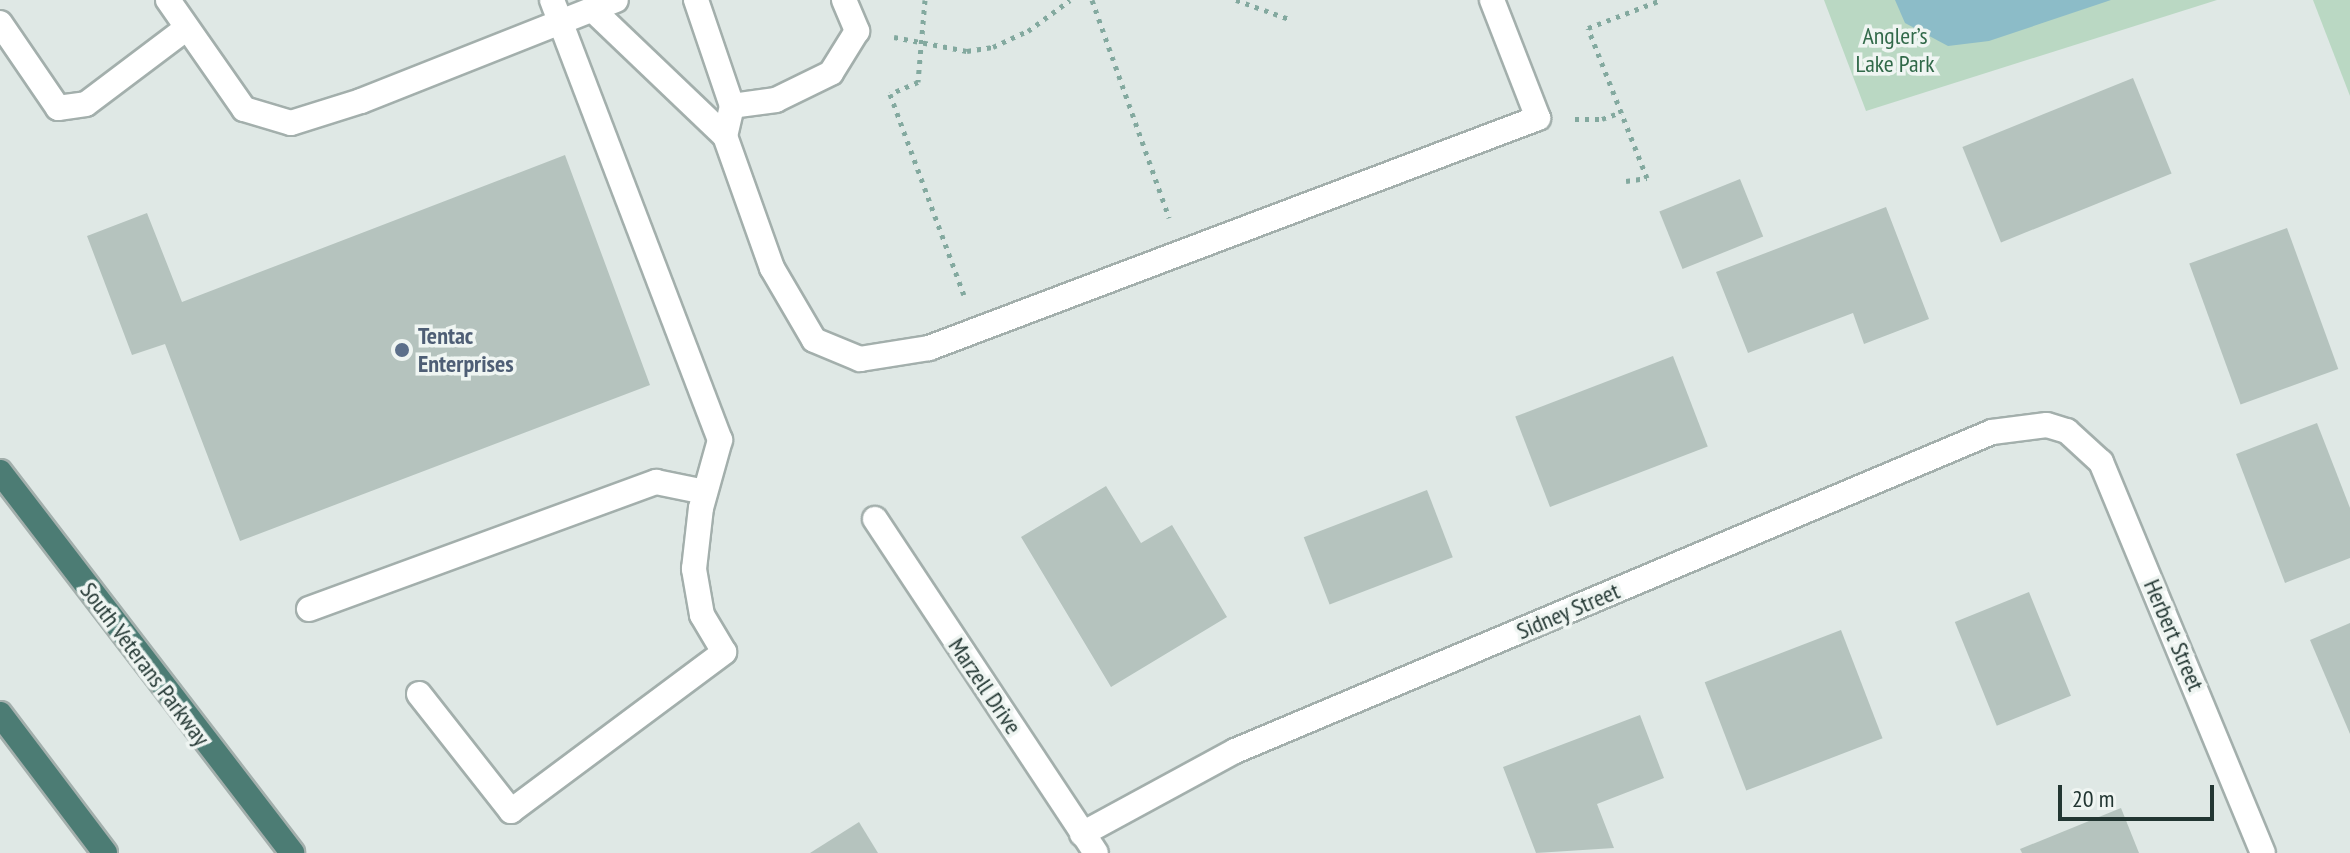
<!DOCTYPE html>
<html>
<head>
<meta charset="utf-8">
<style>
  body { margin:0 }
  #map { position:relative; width:2350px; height:853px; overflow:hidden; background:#dfe8e5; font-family:"PT Sans Narrow",sans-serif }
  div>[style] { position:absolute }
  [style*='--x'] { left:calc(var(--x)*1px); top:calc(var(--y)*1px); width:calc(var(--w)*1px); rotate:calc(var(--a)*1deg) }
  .green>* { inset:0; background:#bad8c3 }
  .water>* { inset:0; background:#8cbcc8 }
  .building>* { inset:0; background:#b5c3be; transform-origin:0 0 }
  .path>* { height:5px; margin-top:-2.5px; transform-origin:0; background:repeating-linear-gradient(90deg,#83a99f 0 4px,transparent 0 10px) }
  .roads { filter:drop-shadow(2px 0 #a3afac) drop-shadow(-2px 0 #a3afac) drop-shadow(0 2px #a3afac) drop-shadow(0 -2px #a3afac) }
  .service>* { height:24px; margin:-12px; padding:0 12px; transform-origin:12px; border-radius:12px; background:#fff }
  .minor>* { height:24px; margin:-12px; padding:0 12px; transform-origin:12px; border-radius:12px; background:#fff }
  .trunk>* { height:24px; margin:-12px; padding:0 12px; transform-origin:12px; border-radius:12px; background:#4c7c74 }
  .dots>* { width:22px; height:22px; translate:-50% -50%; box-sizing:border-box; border:4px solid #eff5f2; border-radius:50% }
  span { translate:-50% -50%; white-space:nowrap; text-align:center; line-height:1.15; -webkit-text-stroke:7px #eff5f2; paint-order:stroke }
  .park-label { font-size:24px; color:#316949 }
  .service-label { font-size:24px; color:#4e5e75; font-weight:700 }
  .left { translate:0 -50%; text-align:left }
  .street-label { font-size:24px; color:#223632 }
  .scale { position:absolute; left:2058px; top:785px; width:156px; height:36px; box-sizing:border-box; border:4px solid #223632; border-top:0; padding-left:10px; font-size:24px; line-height:28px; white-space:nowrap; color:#223632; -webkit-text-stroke:6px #eff5f2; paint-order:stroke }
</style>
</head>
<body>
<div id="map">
  <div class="green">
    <div style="clip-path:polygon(1824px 0,2217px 0,1866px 111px)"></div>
    <div style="clip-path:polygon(2313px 0,2350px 0,2350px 96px)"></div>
  </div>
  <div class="water">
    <div style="clip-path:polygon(1895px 0,2111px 0,1989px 41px,1948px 46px,1905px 23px)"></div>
  </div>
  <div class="building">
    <div style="left:2133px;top:78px;width:103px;height:184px;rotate:68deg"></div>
    <div style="clip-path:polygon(565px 155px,650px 385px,240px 541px,165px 344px,132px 355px,87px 236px,147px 213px,182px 302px)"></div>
    <div style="left:1740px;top:179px;width:62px;height:87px;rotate:68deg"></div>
    <div style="clip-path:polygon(1886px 207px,1929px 319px,1864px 344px,1853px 313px,1748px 353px,1716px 272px)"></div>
    <div style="left:2287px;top:228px;width:150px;height:104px;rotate:70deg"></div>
    <div style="left:1673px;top:356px;width:97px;height:169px;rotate:69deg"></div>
    <div style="clip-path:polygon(2317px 423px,2350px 508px,2350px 558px,2285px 583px,2236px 454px)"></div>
    <div style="clip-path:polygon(1106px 486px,1141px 543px,1172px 525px,1227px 617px,1111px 687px,1021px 537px)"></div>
    <div style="left:1427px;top:490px;width:72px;height:132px;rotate:69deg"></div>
    <div style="left:2029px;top:592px;width:112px;height:80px;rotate:68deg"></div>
    <div style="clip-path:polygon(2350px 623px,2350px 734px,2310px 640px)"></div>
    <div style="left:1841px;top:630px;width:116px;height:146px;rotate:69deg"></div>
    <div style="clip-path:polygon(1640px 715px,1664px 778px,1597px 804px,1614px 848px,1536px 853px,1503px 767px)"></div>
    <div style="clip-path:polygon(2121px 808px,2139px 853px,2022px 853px,2020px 849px)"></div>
    <div style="clip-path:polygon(859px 822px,878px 853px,810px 853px)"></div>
  </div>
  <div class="path">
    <div style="--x:925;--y:0;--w:82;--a:94.9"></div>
    <div style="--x:918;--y:82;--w:30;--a:157"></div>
    <div style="--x:890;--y:94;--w:214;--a:69.8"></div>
    <div style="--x:1092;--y:0;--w:231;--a:70.5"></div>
    <div style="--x:1236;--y:0;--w:59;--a:19.7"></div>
    <div style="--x:894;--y:37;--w:74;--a:10.9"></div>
    <div style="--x:967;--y:51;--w:26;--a:-9"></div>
    <div style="--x:993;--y:47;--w:38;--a:-25"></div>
    <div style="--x:1028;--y:31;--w:52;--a:-36.4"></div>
    <div style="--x:1575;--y:119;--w:27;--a:0"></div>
    <div style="--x:1602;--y:119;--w:20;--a:-20"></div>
    <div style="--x:1626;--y:181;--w:21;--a:-8"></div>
    <div style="--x:1647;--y:178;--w:161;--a:-111.5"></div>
    <div style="--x:1588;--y:28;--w:78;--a:-21"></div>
  </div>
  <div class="roads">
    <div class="service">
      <div style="--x:168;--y:0;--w:133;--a:55.1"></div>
      <div style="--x:244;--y:109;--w:49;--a:16.6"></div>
      <div style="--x:291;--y:123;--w:73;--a:-17.4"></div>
      <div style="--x:361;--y:101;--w:274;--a:-21.6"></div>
      <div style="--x:696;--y:0;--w:112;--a:71.2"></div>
      <div style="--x:844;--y:0;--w:34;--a:67"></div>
      <div style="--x:857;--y:31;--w:49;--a:121.8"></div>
      <div style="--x:831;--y:73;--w:61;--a:153.9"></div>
      <div style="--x:776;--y:100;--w:44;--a:172.2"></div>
      <div style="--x:732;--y:106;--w:31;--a:103"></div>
      <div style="--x:725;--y:136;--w:140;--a:70.4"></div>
      <div style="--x:772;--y:268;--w:83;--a:59.7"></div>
      <div style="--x:814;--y:340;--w:50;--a:22.4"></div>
      <div style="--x:860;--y:359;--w:70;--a:-9.1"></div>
      <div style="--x:929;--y:348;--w:651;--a:-20.69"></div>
      <div style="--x:1538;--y:118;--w:127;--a:-111.3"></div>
      <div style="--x:593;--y:10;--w:182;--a:43.7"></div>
      <div style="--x:0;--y:23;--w:103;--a:55.7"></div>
      <div style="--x:58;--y:108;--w:28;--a:-8"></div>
      <div style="--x:86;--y:104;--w:126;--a:-37"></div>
      <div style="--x:309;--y:609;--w:370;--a:-20.1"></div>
      <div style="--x:656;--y:482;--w:50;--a:11.5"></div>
      <div style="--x:419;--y:694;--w:149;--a:51.8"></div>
      <div style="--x:511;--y:811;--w:266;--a:-36.7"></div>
      <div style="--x:724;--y:652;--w:43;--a:-120.7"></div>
      <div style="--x:702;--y:615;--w:47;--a:-99.9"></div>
      <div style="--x:694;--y:569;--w:61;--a:-83.5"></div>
      <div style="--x:701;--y:508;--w:71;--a:-74.4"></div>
      <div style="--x:720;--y:440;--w:471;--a:-110.9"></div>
    </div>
    <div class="minor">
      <div style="--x:875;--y:519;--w:400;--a:56.5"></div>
      <div style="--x:1082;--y:834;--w:174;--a:-28.5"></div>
      <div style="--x:1235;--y:751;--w:821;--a:-22.85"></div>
      <div style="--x:1992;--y:432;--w:55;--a:-7.3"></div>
      <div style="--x:2047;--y:425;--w:21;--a:17"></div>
      <div style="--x:2067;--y:431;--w:46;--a:42.4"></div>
      <div style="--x:2101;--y:462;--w:423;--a:67.5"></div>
    </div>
    <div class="trunk">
      <div style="--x:0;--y:472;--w:480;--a:52.5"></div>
      <div style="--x:0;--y:714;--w:174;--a:52.9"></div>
    </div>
  </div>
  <div class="dots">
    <div style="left:402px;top:350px;background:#5c6f8a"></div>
  </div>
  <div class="park-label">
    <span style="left:1895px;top:50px">Angler’s<br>Lake Park</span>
  </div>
  <div class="service-label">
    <span class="left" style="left:418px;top:350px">Tentac<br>Enterprises</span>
  </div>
  <div class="street-label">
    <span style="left:1568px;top:611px;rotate:-23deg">Sidney Street</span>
    <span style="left:2174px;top:635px;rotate:67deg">Herbert Street</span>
    <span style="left:145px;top:664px;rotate:53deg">South Veterans Parkway</span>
    <span style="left:985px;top:686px;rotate:56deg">Marzell Drive</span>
  </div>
  <div class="scale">20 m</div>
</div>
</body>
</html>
